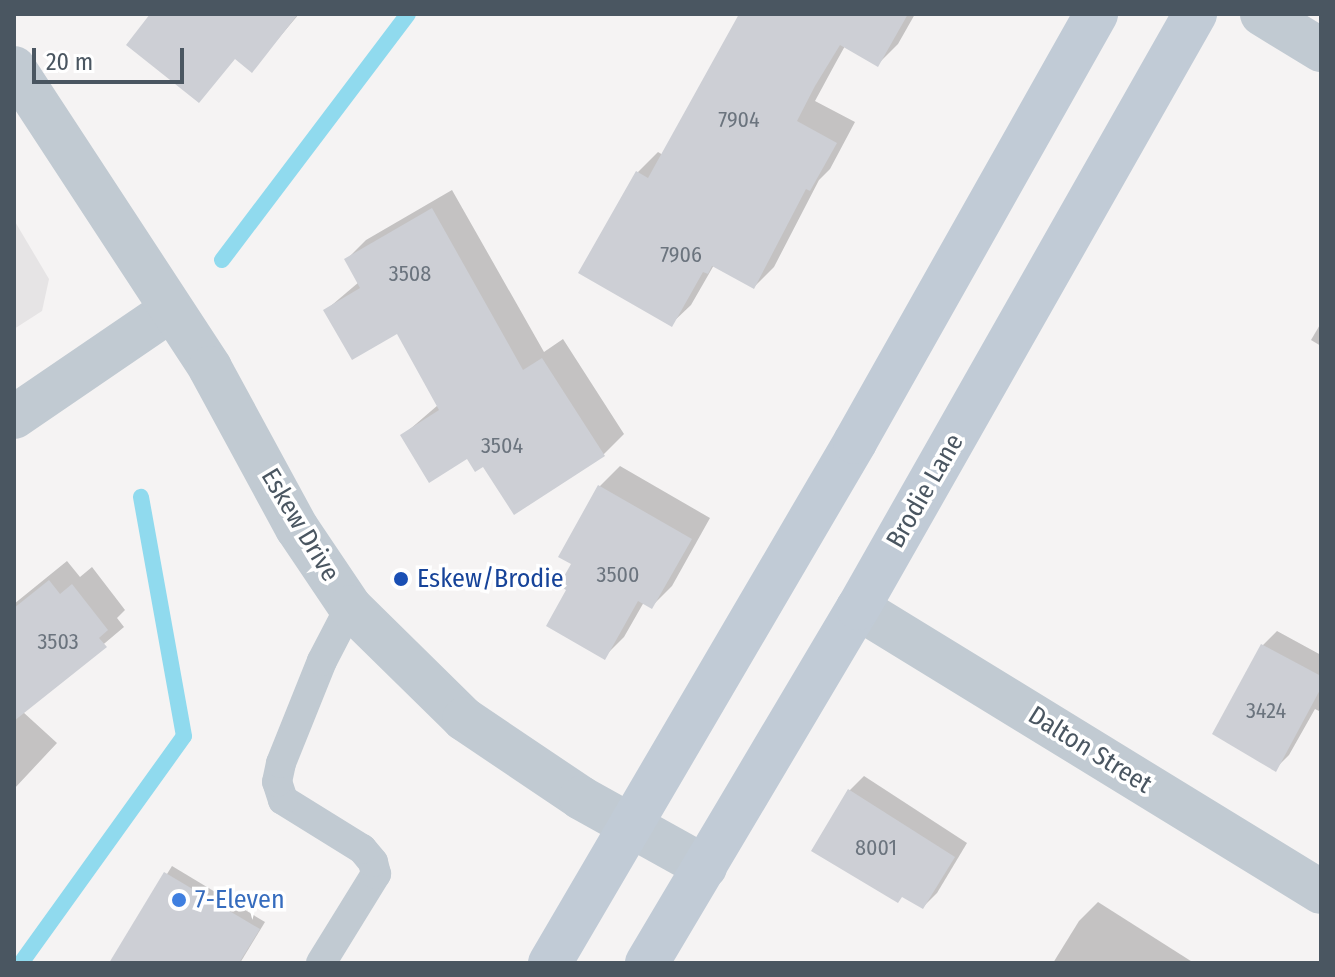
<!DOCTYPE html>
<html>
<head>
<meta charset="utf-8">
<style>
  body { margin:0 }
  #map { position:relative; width:1335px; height:977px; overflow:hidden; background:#f5f3f3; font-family:"Fira Sans Condensed",sans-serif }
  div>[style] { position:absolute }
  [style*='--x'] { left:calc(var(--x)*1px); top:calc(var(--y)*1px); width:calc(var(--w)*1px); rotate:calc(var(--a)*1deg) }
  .education>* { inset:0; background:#e6e4e5 }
  .shadow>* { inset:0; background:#0003 }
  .stream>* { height:16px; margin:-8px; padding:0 8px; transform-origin:8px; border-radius:8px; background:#90daee }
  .building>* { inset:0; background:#cdcfd5 }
  .service>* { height:30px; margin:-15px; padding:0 15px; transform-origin:15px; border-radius:15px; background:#c1cad2 }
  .minor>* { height:44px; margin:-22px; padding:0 22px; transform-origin:22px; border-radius:22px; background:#c1cad2 }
  .tertiary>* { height:44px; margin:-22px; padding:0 22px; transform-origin:22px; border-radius:22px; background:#c1cad2 }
  .secondary>* { height:44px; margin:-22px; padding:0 22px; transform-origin:22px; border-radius:22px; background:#c1cbd6 }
  .dots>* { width:22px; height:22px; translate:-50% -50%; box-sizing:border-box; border:4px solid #fff; border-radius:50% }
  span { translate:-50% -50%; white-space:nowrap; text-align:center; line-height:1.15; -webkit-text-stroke:7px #fff; paint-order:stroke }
  .number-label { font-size:22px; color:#6b747e }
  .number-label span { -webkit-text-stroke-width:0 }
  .street-label { font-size:26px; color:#4a5661 }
  .transit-label { font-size:26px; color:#164399 }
  .left { translate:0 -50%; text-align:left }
  .shop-label { font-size:26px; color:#366cbe }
  .frame { position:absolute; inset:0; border:16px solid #4a5661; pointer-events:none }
  .scale { position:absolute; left:32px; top:48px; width:152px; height:36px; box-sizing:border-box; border:4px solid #4a5661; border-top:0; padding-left:10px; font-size:24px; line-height:28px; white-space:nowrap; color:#4a5661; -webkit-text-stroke:6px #fff; paint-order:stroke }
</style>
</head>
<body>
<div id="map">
  <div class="education">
    <div style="clip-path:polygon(14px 220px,49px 279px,42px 311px,14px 329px)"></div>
  </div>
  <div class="shadow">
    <div style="clip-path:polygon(153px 14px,299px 14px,252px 70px,236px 57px,199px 100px)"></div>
    <div style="clip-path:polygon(744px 14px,915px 14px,898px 44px,878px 64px,845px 46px,835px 64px,815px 101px,855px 122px,830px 169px,819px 180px,774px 267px,754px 287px,714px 265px,691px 305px,671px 324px,638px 172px,658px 152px,663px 155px)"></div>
    <div style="clip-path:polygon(452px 190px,544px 352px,563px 339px,624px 434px,604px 454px,484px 464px,402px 436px,438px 405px,397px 331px,326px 310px,359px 282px,346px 260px,366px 240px)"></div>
    <div style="clip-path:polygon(1321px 323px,1321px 346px,1311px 340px)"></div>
    <div style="clip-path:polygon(620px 466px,710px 518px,672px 586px,652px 606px,644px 602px,624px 637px,604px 657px,569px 589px,573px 563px,600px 486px)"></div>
    <div style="clip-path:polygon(67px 561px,80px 577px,92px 567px,125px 610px,117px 618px,124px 627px,23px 712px,57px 743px,14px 789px,14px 604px)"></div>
    <div style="clip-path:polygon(1277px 631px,1321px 655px,1321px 712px,1315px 709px,1289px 755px,1275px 769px,1215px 734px,1263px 645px)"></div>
    <div style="clip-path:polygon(864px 776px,967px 843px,937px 893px,923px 907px,814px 850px,850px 790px)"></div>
    <div style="clip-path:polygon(172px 866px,265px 922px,240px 963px,111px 963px)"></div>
    <div style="clip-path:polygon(1098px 902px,1194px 963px,1053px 963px,1079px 921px)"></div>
  </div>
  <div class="stream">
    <div style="--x:222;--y:260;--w:308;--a:-52.9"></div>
    <div style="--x:21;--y:963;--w:279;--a:-54.3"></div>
    <div style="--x:184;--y:736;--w:243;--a:-100.2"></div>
  </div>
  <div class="building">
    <div style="clip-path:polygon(150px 14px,298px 14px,252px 73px,235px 59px,199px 103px,126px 45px)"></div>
    <div style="clip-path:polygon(739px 14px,908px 14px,878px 67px,840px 45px,815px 86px,797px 121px,837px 143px,810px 191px,806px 189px,754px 289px,712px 266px,708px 274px,703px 272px,672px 327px,578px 273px,636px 171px,648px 178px)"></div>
    <div style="clip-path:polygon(432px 208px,523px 370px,542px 358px,605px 456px,514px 515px,483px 467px,475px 472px,467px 459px,429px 483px,400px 435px,439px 410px,397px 334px,352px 360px,323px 310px,360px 288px,344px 259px)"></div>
    <div style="clip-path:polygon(598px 485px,692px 539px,652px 609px,638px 601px,605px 660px,546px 626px,566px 590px,559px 585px,571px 564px,558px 557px)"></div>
    <div style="clip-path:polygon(49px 580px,60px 594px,72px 584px,108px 630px,99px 638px,107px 647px,14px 721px,14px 608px)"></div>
    <div style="clip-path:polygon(1261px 644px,1321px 676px,1321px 688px,1276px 772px,1212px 734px)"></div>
    <div style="clip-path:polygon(848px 789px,955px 857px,923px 909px,902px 897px,898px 903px,811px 851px)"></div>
    <div style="clip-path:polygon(164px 872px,260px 929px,239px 963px,109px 963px)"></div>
  </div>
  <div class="service">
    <div style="--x:321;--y:963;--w:105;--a:-58.3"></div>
    <div style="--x:376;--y:874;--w:12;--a:-104"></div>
    <div style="--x:373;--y:862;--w:17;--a:-130"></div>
    <div style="--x:362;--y:849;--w:93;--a:-148.2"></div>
    <div style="--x:283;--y:800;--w:19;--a:-108"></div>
    <div style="--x:277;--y:782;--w:19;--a:-78"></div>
    <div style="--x:281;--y:763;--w:110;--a:-68.1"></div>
    <div style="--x:322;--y:661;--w:61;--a:-62.6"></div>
  </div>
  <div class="minor">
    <div style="--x:1262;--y:14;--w:69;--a:31.4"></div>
    <div style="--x:14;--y:417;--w:190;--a:-34.3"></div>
    <div style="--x:858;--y:608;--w:543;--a:31.52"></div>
  </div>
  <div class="tertiary">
    <div style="--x:14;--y:68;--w:358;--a:56.8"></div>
    <div style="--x:210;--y:368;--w:182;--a:61.5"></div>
    <div style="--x:297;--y:528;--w:95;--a:56.1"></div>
    <div style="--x:350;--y:607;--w:160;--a:44.5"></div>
    <div style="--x:464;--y:719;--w:141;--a:34"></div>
    <div style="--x:581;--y:798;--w:142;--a:29.1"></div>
  </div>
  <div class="secondary">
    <div style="--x:550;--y:963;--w:604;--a:-59.65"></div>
    <div style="--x:855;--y:442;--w:491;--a:-60.6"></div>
    <div style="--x:647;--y:963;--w:413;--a:-59.3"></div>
    <div style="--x:858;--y:608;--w:683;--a:-60.43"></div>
  </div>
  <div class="dots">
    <div style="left:401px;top:579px;background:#1a4fb4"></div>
    <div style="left:179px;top:900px;background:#3f7fe0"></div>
  </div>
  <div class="number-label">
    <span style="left:739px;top:120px">7904</span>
    <span style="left:681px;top:255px">7906</span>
    <span style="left:410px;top:274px">3508</span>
    <span style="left:502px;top:446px">3504</span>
    <span style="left:618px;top:575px">3500</span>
    <span style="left:58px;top:642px">3503</span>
    <span style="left:1266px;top:711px">3424</span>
    <span style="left:876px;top:848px">8001</span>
  </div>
  <div class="street-label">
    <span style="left:925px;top:491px;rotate:-60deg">Brodie Lane</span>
    <span style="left:300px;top:525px;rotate:59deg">Eskew Drive</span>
    <span style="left:1090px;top:750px;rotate:32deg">Dalton Street</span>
  </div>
  <div class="transit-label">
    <span class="left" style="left:417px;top:579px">Eskew/Brodie</span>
  </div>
  <div class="shop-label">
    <span class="left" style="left:195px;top:900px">7-Eleven</span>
  </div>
  <div class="frame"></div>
  <div class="scale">20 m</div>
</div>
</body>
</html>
